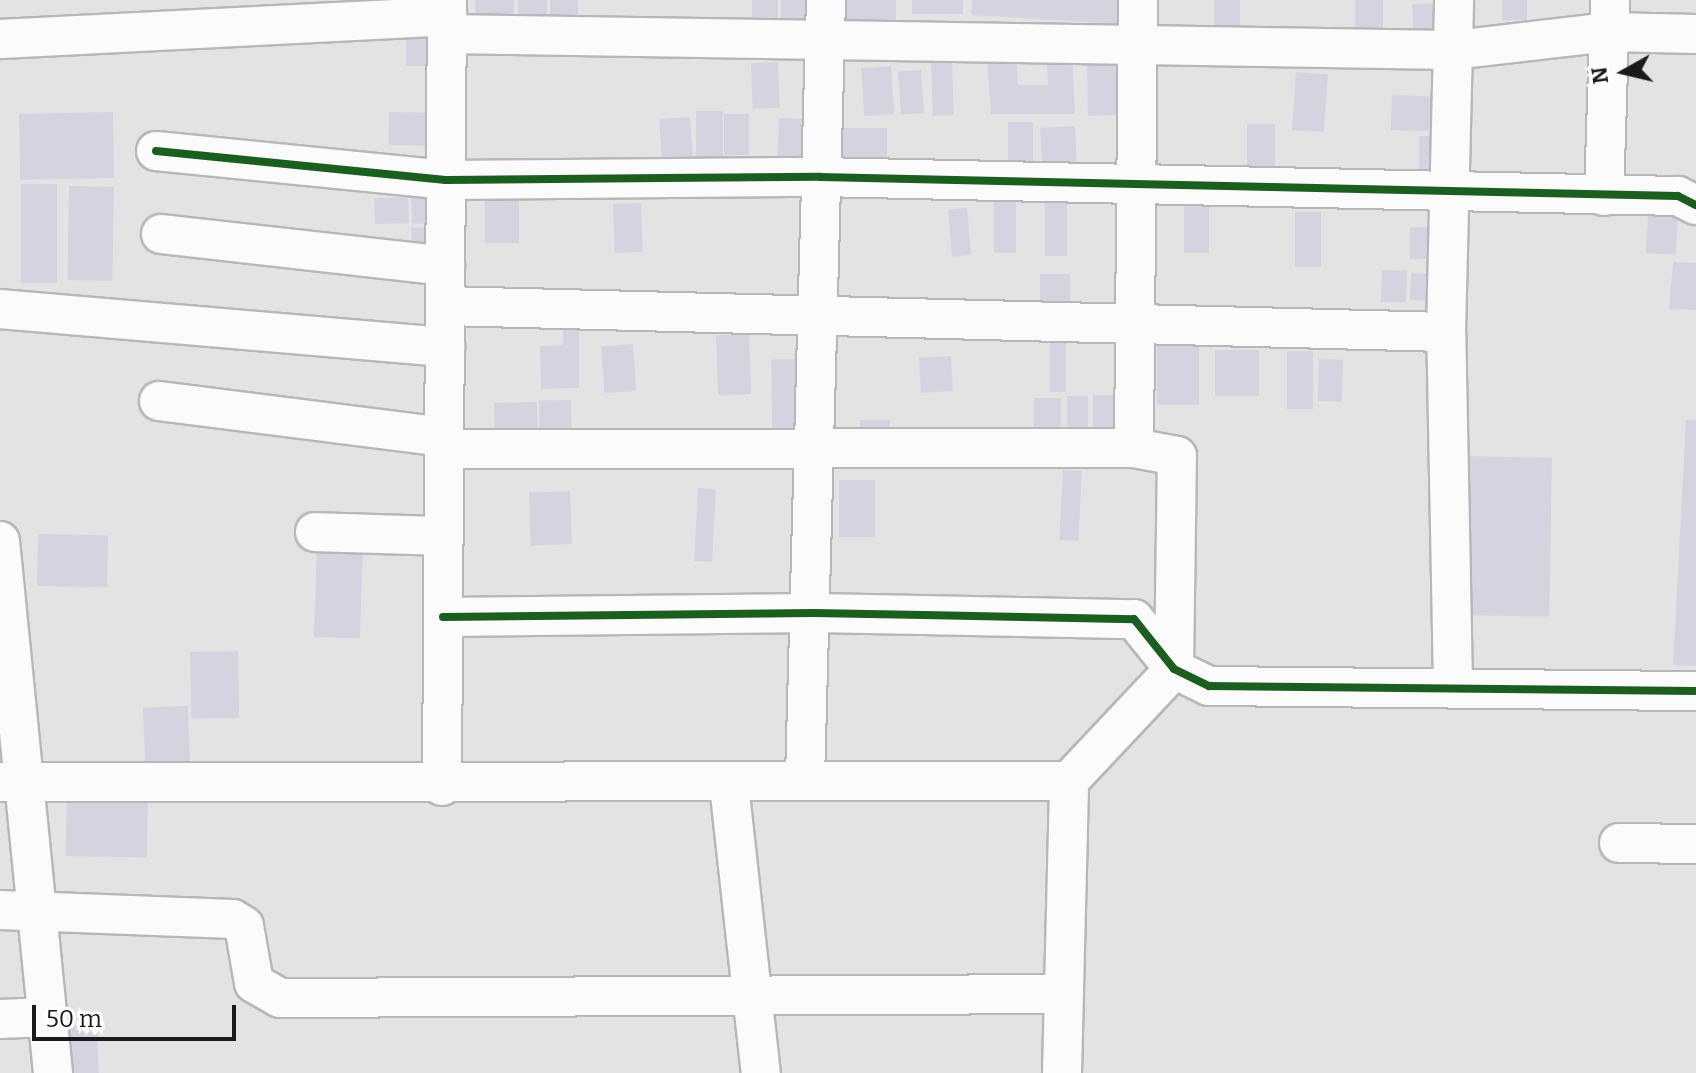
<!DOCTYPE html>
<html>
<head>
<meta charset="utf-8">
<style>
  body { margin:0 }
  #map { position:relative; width:1696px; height:1073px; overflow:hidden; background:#e3e3e4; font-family:Bitter,serif }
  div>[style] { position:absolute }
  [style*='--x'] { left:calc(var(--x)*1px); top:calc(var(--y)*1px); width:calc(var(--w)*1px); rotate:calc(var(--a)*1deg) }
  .building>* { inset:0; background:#d5d3e0; transform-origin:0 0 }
  .roads { filter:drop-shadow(2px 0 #b7b7b9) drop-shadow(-2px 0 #b7b7b9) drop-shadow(0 2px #b7b7b9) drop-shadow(0 -2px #b7b7b9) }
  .minor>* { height:38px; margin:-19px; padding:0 19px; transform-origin:19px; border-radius:19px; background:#fbfbfb }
  .cycleway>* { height:8px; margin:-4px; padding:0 4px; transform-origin:4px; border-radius:4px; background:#1b5e20 }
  span { translate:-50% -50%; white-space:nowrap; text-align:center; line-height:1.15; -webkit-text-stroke:8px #fff; paint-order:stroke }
  .north { position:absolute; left:1584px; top:32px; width:80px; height:80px; -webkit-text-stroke:6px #fff; paint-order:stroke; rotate:262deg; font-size:22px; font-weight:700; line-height:32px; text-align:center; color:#1a1a1c }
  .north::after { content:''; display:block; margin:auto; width:28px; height:36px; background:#1a1a1c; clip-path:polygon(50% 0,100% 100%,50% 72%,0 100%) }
  .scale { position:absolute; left:32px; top:1005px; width:204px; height:36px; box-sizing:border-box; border:4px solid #1a1a1c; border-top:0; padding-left:10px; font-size:24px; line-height:28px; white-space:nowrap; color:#1a1a1c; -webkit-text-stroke:6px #fff; paint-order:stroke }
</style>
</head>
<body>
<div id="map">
  <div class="building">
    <div style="left:475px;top:0;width:39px;height:27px"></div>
    <div style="left:518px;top:0;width:29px;height:28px"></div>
    <div style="left:550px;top:0;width:28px;height:30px"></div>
    <div style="left:752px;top:0;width:26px;height:25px"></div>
    <div style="left:781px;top:0;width:27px;height:28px"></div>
    <div style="left:841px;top:0;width:55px;height:22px"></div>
    <div style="left:912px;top:0;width:51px;height:14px"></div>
    <div style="clip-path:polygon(972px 0,1122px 0,1121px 24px,971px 15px)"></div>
    <div style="left:1214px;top:0;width:26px;height:41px"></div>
    <div style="left:1355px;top:0;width:28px;height:48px"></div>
    <div style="left:1502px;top:0;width:25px;height:20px"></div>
    <div style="left:1443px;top:3px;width:43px;height:31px;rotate:87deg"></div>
    <div style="left:434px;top:28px;width:38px;height:28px;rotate:90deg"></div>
    <div style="clip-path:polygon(1016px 45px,1018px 85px,1048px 85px,1046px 52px,1072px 51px,1075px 114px,991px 114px,986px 47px)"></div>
    <div style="left:1130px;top:58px;width:57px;height:43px;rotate:89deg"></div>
    <div style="left:778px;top:62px;width:46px;height:27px;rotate:88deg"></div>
    <div style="left:952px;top:62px;width:53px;height:21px;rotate:88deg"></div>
    <div style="left:891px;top:66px;width:48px;height:30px;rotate:86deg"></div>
    <div style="left:921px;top:70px;width:43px;height:23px;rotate:86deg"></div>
    <div style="left:1296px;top:72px;width:32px;height:58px;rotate:4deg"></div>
    <div style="left:1392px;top:95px;width:54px;height:35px;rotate:2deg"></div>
    <div style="left:696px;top:111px;width:27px;height:50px"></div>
    <div style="left:113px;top:112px;width:66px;height:94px;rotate:89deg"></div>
    <div style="left:389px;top:112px;width:44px;height:33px;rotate:1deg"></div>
    <div style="left:724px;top:114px;width:25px;height:41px"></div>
    <div style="left:690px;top:117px;width:47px;height:31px;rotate:86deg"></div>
    <div style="left:779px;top:118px;width:30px;height:54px;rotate:2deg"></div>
    <div style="left:1008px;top:122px;width:25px;height:51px"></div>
    <div style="left:1247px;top:124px;width:28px;height:54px"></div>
    <div style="left:1075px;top:126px;width:44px;height:35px;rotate:87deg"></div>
    <div style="left:839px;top:128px;width:48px;height:40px"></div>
    <div style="left:1419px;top:136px;width:22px;height:51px"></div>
    <div style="left:21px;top:184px;width:36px;height:99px"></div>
    <div style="left:69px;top:186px;width:45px;height:94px;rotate:1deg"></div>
    <div style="left:434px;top:191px;width:32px;height:23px;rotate:88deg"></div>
    <div style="left:485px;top:192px;width:34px;height:51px"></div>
    <div style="left:994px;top:193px;width:22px;height:60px"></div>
    <div style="left:408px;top:197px;width:26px;height:34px;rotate:88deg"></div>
    <div style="left:641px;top:203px;width:49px;height:28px;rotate:88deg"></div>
    <div style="left:1045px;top:203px;width:22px;height:53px"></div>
    <div style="left:1649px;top:204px;width:30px;height:49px;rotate:4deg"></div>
    <div style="left:1184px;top:206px;width:25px;height:47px"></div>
    <div style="left:967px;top:208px;width:47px;height:19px;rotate:85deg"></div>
    <div style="left:1295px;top:212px;width:26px;height:55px"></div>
    <div style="left:434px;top:227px;width:29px;height:23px;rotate:88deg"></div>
    <div style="left:1410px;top:227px;width:25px;height:32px"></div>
    <div style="clip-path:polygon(1673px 262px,1696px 263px,1696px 310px,1669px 309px)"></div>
    <div style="left:1382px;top:270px;width:25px;height:32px;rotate:2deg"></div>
    <div style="left:1411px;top:273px;width:25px;height:27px;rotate:2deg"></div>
    <div style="left:1040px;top:274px;width:30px;height:35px"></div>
    <div style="clip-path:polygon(563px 324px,579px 324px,579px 388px,541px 389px,540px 346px,563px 345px)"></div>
    <div style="left:1050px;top:333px;width:16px;height:59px"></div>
    <div style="left:749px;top:334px;width:60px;height:33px;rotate:88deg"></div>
    <div style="left:1157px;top:343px;width:42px;height:62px"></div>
    <div style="left:633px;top:344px;width:47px;height:32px;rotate:86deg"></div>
    <div style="left:1215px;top:350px;width:44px;height:46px"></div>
    <div style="left:1287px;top:351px;width:26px;height:58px"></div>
    <div style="left:951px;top:356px;width:35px;height:32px;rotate:87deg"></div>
    <div style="left:805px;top:359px;width:80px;height:34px;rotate:89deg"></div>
    <div style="left:1319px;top:359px;width:24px;height:42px;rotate:2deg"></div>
    <div style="left:1093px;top:395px;width:27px;height:43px"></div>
    <div style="left:1067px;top:396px;width:21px;height:35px"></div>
    <div style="left:1034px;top:398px;width:27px;height:44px"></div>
    <div style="left:571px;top:400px;width:43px;height:32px;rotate:89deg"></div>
    <div style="left:537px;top:402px;width:41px;height:43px;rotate:89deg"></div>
    <div style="left:890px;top:420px;width:21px;height:30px;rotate:90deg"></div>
    <div style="clip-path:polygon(1686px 420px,1696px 420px,1696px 666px,1673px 665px)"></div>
    <div style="left:1459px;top:456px;width:93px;height:159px;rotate:1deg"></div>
    <div style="left:1063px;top:470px;width:19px;height:70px;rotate:3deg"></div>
    <div style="left:839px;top:480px;width:36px;height:57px"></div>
    <div style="left:698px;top:488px;width:18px;height:73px;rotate:3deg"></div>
    <div style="left:570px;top:491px;width:53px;height:41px;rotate:88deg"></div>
    <div style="left:38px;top:534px;width:70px;height:52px;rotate:1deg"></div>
    <div style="left:317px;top:546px;width:46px;height:91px;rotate:2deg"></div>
    <div style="left:238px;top:651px;width:67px;height:48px;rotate:89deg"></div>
    <div style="left:188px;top:706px;width:59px;height:45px;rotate:88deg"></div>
    <div style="left:67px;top:790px;width:81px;height:66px;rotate:1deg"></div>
    <div style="left:97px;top:1025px;width:48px;height:30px;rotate:88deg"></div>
  </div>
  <div class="roads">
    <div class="minor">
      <div style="--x:447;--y:34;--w:1007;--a:0.91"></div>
      <div style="--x:1454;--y:50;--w:157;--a:-6.6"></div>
      <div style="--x:1610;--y:32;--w:86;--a:1.3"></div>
      <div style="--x:0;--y:39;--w:448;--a:-2.9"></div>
      <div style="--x:156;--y:151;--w:291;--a:5.7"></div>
      <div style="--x:446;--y:180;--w:374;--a:-0.5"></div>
      <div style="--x:820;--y:177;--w:858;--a:1.27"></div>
      <div style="--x:1678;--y:196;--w:20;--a:27"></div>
      <div style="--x:1604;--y:196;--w:196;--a:-88.2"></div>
      <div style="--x:161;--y:234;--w:286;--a:6.4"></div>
      <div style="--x:445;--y:306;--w:1001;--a:1.49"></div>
      <div style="--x:0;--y:309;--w:447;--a:4.9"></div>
      <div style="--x:159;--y:401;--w:287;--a:7.2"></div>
      <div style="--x:444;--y:449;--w:690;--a:-0.08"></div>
      <div style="--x:315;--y:532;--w:128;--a:1.8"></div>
      <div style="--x:0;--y:541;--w:535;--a:84.31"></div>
      <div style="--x:443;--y:617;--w:371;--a:-0.6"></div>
      <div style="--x:814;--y:613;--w:320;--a:1.1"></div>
      <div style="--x:1134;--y:619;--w:64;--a:51.3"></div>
      <div style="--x:1174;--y:669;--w:39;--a:26"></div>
      <div style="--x:1209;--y:686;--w:487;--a:0.6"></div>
      <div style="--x:1453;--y:685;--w:353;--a:-91.1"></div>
      <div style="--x:1446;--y:332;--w:332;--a:-88.6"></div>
      <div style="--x:805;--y:779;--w:779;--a:-88.46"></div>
      <div style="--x:0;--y:782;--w:1069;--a:-0.05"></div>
      <div style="--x:729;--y:785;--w:290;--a:83.7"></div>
      <div style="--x:442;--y:786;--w:786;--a:-89.64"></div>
      <div style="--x:1619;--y:843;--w:77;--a:0.7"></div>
      <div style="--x:0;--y:910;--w:233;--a:2.2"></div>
      <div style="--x:233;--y:919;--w:13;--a:32"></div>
      <div style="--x:244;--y:926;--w:58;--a:80"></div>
      <div style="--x:254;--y:983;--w:30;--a:30"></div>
      <div style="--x:280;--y:998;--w:784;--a:-0.29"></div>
      <div style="--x:0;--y:1019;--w:48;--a:-2.4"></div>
      <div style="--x:1062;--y:1073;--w:292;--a:-88.6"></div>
      <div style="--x:1069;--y:781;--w:154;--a:-46.8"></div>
      <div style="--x:1174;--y:669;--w:213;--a:-89.2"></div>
      <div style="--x:1177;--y:456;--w:44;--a:-169.5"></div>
      <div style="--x:1134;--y:448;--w:448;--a:-89.5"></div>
    </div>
  </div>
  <div class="cycleway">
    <div style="--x:156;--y:151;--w:291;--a:5.7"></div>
    <div style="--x:446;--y:180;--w:374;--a:-0.5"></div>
    <div style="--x:820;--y:177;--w:858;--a:1.27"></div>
    <div style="--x:1678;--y:196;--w:20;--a:27"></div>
    <div style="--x:443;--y:617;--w:371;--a:-0.6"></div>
    <div style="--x:814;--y:613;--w:320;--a:1.1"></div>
    <div style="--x:1134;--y:619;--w:64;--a:51.3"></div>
    <div style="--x:1174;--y:669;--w:39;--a:26"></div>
    <div style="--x:1209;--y:686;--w:487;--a:0.6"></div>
  </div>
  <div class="north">N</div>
  <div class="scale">50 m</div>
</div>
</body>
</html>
